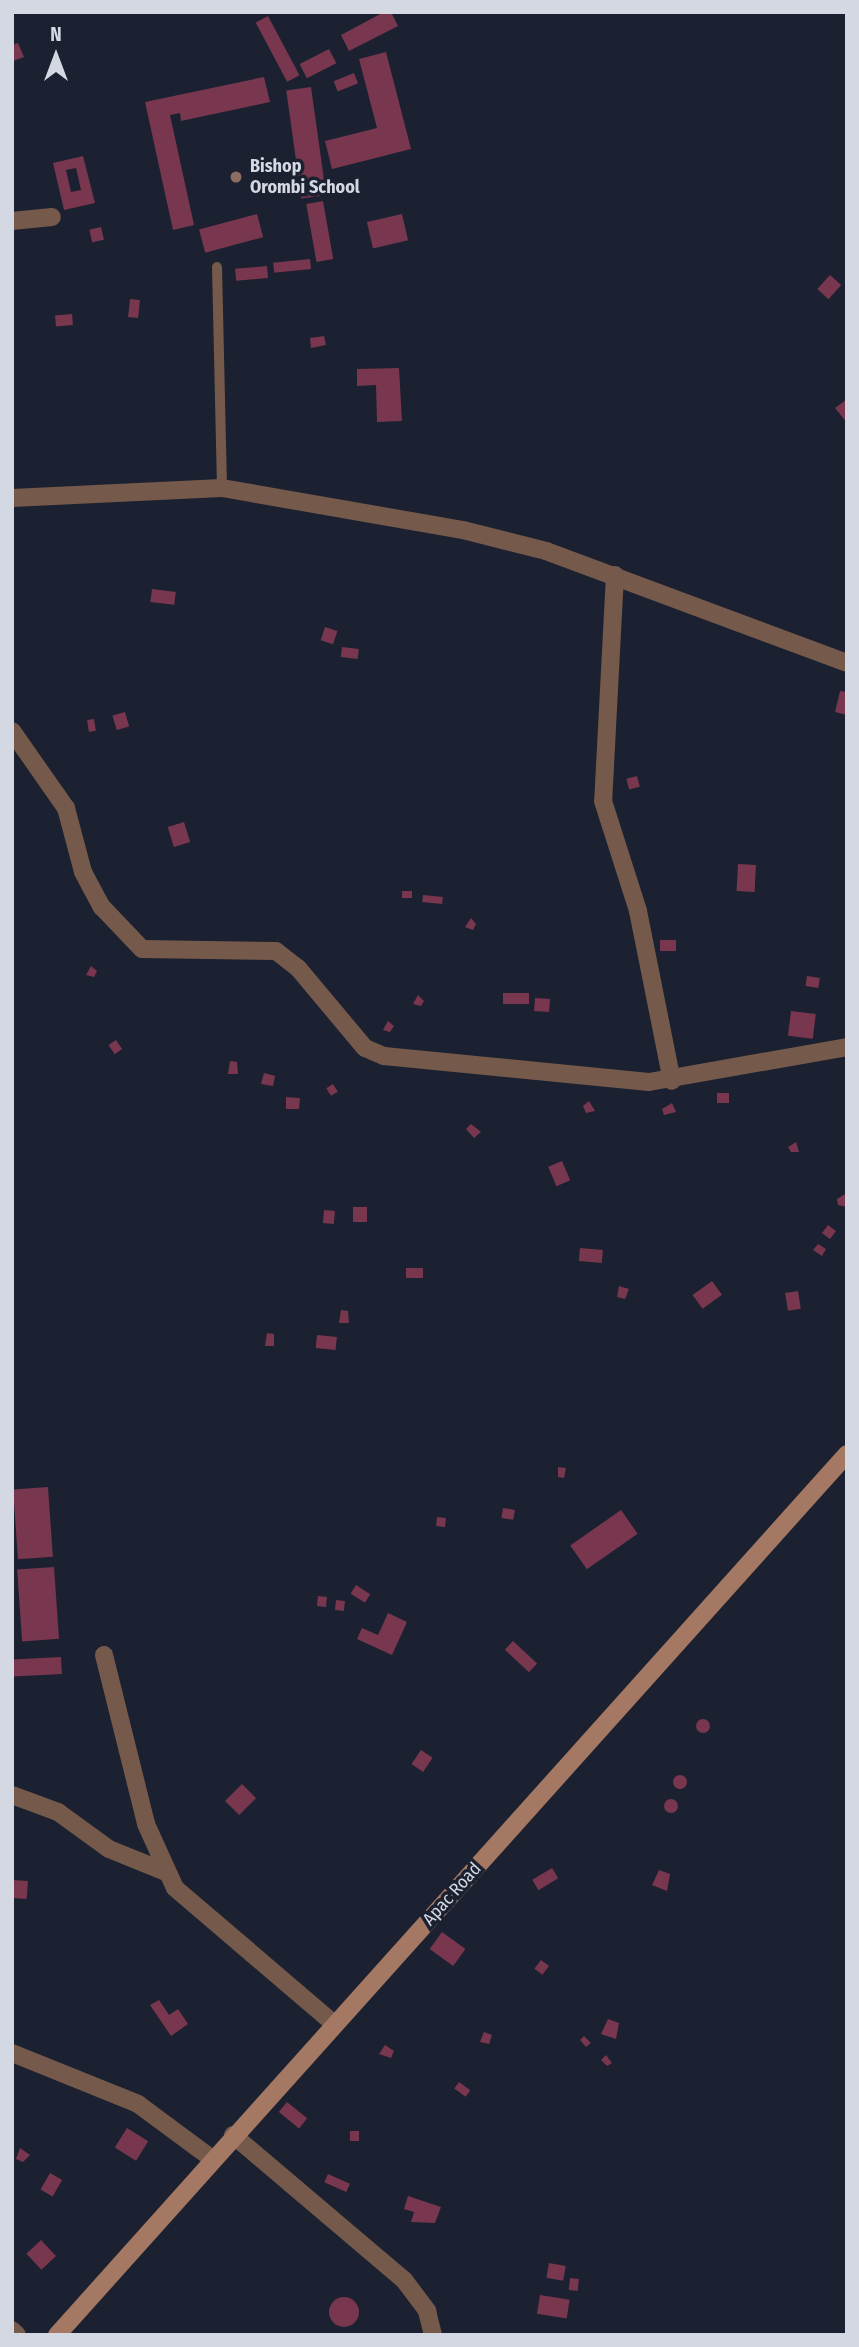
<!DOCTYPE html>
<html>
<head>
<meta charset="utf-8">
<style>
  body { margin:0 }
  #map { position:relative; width:859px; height:2347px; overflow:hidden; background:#1b2130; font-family:"Fira Sans Condensed",sans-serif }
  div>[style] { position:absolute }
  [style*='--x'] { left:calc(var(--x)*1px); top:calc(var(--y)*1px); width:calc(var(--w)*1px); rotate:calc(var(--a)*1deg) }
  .building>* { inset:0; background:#78374f; transform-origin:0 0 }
  .round { border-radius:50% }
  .lane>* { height:10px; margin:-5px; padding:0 5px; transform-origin:5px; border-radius:5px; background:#75594b }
  .street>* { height:18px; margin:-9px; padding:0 9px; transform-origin:9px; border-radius:9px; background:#75594b }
  .secondary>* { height:18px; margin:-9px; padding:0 9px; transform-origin:9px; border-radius:9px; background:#a47862 }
  .dots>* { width:19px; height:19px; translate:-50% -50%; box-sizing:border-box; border:4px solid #1b2130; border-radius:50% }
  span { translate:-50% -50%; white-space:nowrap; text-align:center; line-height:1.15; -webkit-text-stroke:7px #1b2130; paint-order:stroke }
  .poi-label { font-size:18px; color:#d4d8e3; font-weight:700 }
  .left { translate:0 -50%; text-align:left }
  .street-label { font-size:18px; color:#d4d8e3 }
  .frame { position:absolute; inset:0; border:14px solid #d4d8e3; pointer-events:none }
  .north { position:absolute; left:21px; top:21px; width:70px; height:70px; -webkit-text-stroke:5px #1b2130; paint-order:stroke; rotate:0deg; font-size:19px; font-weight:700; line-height:28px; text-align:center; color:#d4d8e3 }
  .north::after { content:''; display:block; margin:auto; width:24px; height:32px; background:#d4d8e3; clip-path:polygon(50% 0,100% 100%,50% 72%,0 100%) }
</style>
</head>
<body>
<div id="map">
  <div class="building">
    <div style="clip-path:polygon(384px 12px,391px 12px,398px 26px,349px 51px,341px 35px)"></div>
    <div style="left:268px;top:16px;width:67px;height:14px;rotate:62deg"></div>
    <div style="clip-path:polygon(18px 43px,24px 57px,13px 61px,12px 45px)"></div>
    <div style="left:329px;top:49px;width:16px;height:33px;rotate:63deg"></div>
    <div style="clip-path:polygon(386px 52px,411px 149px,332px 169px,325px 141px,377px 128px,359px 59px)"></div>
    <div style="left:354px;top:73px;width:11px;height:22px;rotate:68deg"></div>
    <div style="clip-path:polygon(264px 77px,270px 102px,181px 121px,180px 113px,170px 115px,194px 225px,173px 230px,145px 102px)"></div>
    <div style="left:311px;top:87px;width:109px;height:25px;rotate:82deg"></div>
    <div style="clip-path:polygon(evenodd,83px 156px,95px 203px,64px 210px,53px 163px,83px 156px,76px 168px,81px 190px,71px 192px,66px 170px,76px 168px)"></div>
    <div style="left:323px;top:201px;width:59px;height:17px;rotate:80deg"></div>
    <div style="left:257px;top:214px;width:24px;height:60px;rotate:75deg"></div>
    <div style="left:402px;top:214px;width:27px;height:36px;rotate:77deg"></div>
    <div style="left:101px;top:227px;width:13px;height:12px;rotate:77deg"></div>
    <div style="left:310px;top:259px;width:10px;height:37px;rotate:84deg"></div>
    <div style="left:267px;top:266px;width:12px;height:32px;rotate:85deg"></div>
    <div style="left:830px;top:275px;width:15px;height:19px;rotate:42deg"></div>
    <div style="left:130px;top:299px;width:10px;height:18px;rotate:6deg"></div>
    <div style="left:72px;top:314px;width:11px;height:17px;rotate:85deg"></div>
    <div style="clip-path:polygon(324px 336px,326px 345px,311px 348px,310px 338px)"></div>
    <div style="clip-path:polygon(399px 368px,402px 421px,377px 422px,376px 385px,357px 386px,357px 369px)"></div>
    <div style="clip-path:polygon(847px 399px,847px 423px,835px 408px)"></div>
    <div style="left:152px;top:589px;width:24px;height:13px;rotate:7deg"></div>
    <div style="left:325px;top:627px;width:13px;height:14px;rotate:18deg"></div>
    <div style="left:342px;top:647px;width:17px;height:10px;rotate:7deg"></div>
    <div style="clip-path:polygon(840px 691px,847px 692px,847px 715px,835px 712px)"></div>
    <div style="left:125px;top:712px;width:15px;height:13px;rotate:74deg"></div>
    <div style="left:94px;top:719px;width:12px;height:7px;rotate:81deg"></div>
    <div style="left:637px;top:776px;width:11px;height:11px;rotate:75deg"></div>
    <div style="left:184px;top:822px;width:21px;height:17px;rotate:73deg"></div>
    <div style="left:738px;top:864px;width:18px;height:27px;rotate:3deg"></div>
    <div style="left:402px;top:891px;width:10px;height:7px"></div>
    <div style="left:423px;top:895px;width:20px;height:7px;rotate:6deg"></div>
    <div style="clip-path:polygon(471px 918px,476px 924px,473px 930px,465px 927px)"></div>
    <div style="left:660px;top:940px;width:16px;height:11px"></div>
    <div style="clip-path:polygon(91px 966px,97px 971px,94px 977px,86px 975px)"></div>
    <div style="left:807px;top:976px;width:13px;height:10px;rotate:9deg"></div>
    <div style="left:503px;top:993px;width:26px;height:11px"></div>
    <div style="clip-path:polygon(418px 995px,424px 1001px,421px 1006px,413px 1004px)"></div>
    <div style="left:535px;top:998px;width:15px;height:13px;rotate:4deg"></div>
    <div style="left:791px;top:1011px;width:25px;height:25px;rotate:7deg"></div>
    <div style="clip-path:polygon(388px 1021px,394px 1026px,390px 1032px,383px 1030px)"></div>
    <div style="left:116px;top:1040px;width:11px;height:9px;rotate:56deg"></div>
    <div style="clip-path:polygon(230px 1061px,237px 1062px,238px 1074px,228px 1074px)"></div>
    <div style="clip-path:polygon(264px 1073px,275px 1076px,273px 1086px,261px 1084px)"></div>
    <div style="left:333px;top:1084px;width:9px;height:8px;rotate:58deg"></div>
    <div style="left:717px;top:1093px;width:12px;height:10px"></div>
    <div style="clip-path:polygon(286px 1097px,300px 1098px,299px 1109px,286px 1109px)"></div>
    <div style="clip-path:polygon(589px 1101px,595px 1111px,586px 1113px,583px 1106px)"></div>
    <div style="clip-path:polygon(672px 1103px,676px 1112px,664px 1115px,662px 1109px)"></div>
    <div style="clip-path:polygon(471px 1124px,481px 1132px,474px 1138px,466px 1129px)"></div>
    <div style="clip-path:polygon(796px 1142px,799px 1152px,791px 1152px,788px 1147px)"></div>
    <div style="left:562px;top:1161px;width:21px;height:15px;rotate:67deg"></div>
    <div style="clip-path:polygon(847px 1193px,847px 1207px,838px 1205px,837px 1199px)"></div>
    <div style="left:353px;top:1207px;width:14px;height:15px"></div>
    <div style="left:324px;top:1210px;width:11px;height:13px;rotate:5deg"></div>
    <div style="left:828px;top:1225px;width:10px;height:10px;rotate:37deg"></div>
    <div style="clip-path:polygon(818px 1244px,826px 1249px,822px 1256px,813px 1250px)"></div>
    <div style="left:580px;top:1248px;width:23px;height:13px;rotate:5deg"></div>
    <div style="left:423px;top:1268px;width:10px;height:17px;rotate:90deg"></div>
    <div style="left:712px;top:1281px;width:17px;height:24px;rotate:54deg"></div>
    <div style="clip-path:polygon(619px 1286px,629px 1289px,625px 1299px,617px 1297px)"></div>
    <div style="left:798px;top:1291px;width:18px;height:13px;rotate:81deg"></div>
    <div style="clip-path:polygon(341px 1310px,348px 1311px,349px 1323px,339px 1323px)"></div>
    <div style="clip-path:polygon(267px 1333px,274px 1334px,274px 1346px,265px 1346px)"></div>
    <div style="left:317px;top:1335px;width:20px;height:13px;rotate:6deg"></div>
    <div style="clip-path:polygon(558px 1467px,566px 1468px,564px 1478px,558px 1477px)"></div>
    <div style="left:48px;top:1487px;width:70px;height:35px;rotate:86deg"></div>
    <div style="left:503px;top:1508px;width:12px;height:10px;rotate:9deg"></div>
    <div style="left:621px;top:1510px;width:29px;height:62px;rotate:55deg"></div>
    <div style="left:437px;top:1517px;width:9px;height:9px;rotate:6deg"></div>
    <div style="left:54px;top:1567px;width:72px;height:37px;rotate:86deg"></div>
    <div style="left:356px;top:1585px;width:17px;height:10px;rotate:33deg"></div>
    <div style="left:318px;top:1596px;width:9px;height:10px;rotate:6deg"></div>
    <div style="left:336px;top:1600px;width:9px;height:10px;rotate:6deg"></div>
    <div style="clip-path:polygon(388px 1613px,407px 1622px,392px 1655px,357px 1639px,362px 1628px,378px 1635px)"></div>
    <div style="left:513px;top:1641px;width:33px;height:12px;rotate:43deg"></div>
    <div style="left:61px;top:1657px;width:17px;height:49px;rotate:87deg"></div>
    <div class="round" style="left:696px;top:1719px;width:14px;height:14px"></div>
    <div style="left:421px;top:1750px;width:14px;height:17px;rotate:34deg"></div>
    <div class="round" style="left:673px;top:1775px;width:14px;height:14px"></div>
    <div style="left:242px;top:1784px;width:20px;height:24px;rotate:45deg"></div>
    <div class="round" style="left:664px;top:1799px;width:14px;height:14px"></div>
    <div style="left:552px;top:1868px;width:12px;height:23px;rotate:59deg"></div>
    <div style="clip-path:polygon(659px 1870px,670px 1874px,667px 1891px,652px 1885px)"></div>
    <div style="left:12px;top:1880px;width:16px;height:18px;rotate:4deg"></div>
    <div style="left:442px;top:1932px;width:29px;height:21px;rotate:36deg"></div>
    <div style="left:541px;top:1960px;width:10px;height:11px;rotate:37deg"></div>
    <div style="clip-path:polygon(159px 2000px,169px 2015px,178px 2009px,188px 2024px,171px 2036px,150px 2005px)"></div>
    <div style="clip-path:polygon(608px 2019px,619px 2023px,616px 2039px,601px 2034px)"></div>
    <div style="clip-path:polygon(484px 2032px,492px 2035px,489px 2044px,480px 2042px)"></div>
    <div style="clip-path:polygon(584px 2036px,591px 2043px,586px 2047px,580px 2040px)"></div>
    <div style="clip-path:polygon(385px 2045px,394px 2051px,391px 2058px,379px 2054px)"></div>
    <div style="clip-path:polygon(606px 2055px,612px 2063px,607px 2066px,601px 2060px)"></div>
    <div style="left:459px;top:2082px;width:14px;height:8px;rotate:36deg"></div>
    <div style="left:287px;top:2102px;width:26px;height:13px;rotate:39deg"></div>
    <div style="left:127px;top:2128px;width:25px;height:23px;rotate:32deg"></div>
    <div style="left:350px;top:2131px;width:9px;height:10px"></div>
    <div style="clip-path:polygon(20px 2148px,30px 2155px,23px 2162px,16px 2159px)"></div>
    <div style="left:50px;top:2173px;width:14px;height:19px;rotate:30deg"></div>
    <div style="left:328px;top:2174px;width:24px;height:9px;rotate:24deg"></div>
    <div style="clip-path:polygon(408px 2196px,441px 2207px,435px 2223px,411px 2222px,414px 2212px,404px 2209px)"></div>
    <div style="left:41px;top:2240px;width:22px;height:20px;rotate:47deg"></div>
    <div style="left:549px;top:2263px;width:17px;height:15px;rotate:10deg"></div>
    <div style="left:570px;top:2278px;width:9px;height:12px;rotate:6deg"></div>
    <div style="left:540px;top:2295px;width:30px;height:19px;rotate:9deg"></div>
    <div class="round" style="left:329px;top:2297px;width:30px;height:30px"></div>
  </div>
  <div class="lane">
    <div style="--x:217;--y:267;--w:221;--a:88.7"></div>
  </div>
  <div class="street">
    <div style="--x:12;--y:221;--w:40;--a:-5.7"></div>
    <div style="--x:12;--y:498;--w:210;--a:-2.7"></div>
    <div style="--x:222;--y:488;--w:245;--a:9.9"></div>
    <div style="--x:463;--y:530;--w:86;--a:14.2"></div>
    <div style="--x:546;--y:551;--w:321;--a:20.4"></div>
    <div style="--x:615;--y:575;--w:226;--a:93"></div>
    <div style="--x:603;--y:801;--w:115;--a:72.3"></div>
    <div style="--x:638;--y:911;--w:173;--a:78.7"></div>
    <div style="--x:12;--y:731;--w:94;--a:55"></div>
    <div style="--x:66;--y:808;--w:66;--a:75.1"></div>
    <div style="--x:83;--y:872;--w:40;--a:62"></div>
    <div style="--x:102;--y:907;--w:58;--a:46.4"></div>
    <div style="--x:142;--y:949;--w:134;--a:0.9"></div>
    <div style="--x:276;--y:951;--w:28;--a:38"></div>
    <div style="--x:298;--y:968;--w:104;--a:50.1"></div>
    <div style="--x:365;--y:1048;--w:21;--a:23"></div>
    <div style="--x:384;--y:1056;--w:266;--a:5.6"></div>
    <div style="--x:649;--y:1082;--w:201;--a:-10"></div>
    <div style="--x:104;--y:1655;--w:174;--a:76"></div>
    <div style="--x:146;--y:1824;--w:70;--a:65.6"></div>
    <div style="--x:175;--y:1888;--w:209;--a:40.5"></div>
    <div style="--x:12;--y:1795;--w:49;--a:20.3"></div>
    <div style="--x:58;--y:1812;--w:63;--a:36"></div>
    <div style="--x:109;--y:1849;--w:61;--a:22"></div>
    <div style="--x:12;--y:2053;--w:136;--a:22"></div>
    <div style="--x:138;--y:2104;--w:91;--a:36.5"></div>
    <div style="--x:233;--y:2135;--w:224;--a:40.3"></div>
    <div style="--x:404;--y:2280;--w:39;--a:53"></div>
    <div style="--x:427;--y:2311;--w:25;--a:76"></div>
    <div style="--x:12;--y:2330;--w:7;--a:45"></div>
  </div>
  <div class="secondary">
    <div style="--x:57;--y:2335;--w:1183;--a:-48.12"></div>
  </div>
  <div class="dots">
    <div style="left:236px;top:177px;background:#8d6e63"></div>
  </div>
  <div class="poi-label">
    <span class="left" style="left:250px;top:177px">Bishop<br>Orombi School</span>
  </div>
  <div class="street-label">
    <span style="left:452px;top:1894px;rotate:-48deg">Apac Road</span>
  </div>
  <div class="frame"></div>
  <div class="north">N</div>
</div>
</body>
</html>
